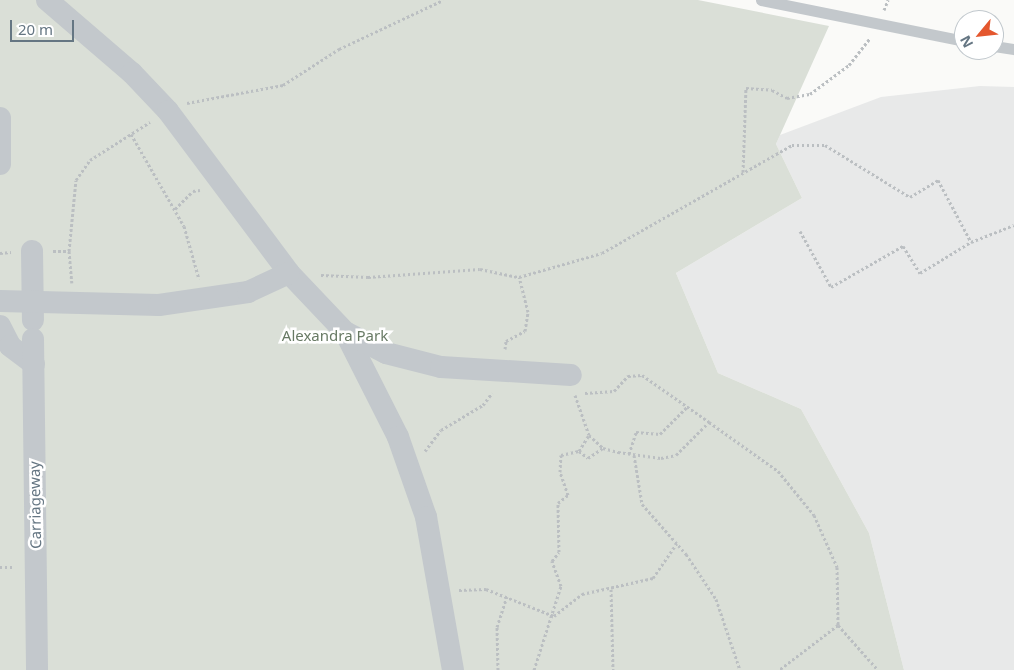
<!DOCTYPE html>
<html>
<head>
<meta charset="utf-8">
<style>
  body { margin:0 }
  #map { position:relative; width:1014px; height:670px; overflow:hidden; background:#fafaf8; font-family:"Noto Sans",sans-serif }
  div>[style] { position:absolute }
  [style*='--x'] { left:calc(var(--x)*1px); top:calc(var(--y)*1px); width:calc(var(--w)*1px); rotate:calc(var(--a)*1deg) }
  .built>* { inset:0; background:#e8e9e9 }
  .green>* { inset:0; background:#dadfd7 }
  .path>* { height:3px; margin-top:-1.5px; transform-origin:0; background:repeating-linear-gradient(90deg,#bbbfc2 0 2.5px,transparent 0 5px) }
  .lane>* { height:11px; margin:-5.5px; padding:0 5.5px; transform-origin:5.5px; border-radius:5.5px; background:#c3c8cc }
  .street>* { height:22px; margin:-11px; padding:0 11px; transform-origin:11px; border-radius:11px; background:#c3c8cc }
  span { translate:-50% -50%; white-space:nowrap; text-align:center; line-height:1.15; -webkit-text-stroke:5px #fff; paint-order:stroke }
  .park-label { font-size:15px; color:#687a64 }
  .street-label { font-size:15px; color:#657683 }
  .north { position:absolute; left:954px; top:10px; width:50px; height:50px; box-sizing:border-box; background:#fff; border:1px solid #c1c8cd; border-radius:50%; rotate:242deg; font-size:14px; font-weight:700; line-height:20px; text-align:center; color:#657683 }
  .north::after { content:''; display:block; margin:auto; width:18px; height:22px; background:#e4572e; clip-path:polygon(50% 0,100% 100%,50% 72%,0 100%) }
  .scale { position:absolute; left:10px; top:20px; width:64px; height:22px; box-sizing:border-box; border:2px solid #657683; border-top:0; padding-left:6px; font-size:15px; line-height:18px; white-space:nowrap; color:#657683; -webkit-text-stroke:4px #fff; paint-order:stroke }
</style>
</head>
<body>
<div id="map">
  <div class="built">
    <div style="clip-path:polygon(980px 86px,1014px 87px,1014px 670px,904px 670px,869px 533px,801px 409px,718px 373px,676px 273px,802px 198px,776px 144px,780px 135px,881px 97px)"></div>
  </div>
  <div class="green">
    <div style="clip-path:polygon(0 0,698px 0,829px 26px,776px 144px,802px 198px,676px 273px,718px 373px,801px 409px,869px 533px,904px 670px,0 670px)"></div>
  </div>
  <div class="path">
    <div style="--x:884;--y:10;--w:11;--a:-68"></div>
    <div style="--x:187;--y:103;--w:98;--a:-10.6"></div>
    <div style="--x:283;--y:85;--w:67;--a:-32.7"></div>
    <div style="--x:339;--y:49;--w:115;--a:-25.2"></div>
    <div style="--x:131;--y:134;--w:106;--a:60.1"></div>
    <div style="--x:184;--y:226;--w:55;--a:74.2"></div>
    <div style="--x:743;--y:172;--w:84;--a:-88"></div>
    <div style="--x:746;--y:88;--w:26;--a:4"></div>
    <div style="--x:772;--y:90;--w:17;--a:28"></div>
    <div style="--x:787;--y:98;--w:23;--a:-10"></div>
    <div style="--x:810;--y:94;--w:49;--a:-36.6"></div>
    <div style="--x:849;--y:65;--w:34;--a:-52"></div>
    <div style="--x:175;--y:209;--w:25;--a:-45"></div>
    <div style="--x:193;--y:191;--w:7;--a:-8"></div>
    <div style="--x:800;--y:231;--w:64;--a:61"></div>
    <div style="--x:831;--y:287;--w:83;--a:-29.7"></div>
    <div style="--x:903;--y:246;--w:32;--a:58"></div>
    <div style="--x:920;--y:273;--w:60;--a:-31.3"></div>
    <div style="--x:971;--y:242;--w:46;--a:-21.6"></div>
    <div style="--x:53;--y:251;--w:16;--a:0"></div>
    <div style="--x:69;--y:251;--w:71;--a:-84.4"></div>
    <div style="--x:76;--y:180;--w:24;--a:-55"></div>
    <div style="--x:90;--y:160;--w:71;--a:-32.3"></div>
    <div style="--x:69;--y:251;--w:32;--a:85"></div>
    <div style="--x:0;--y:253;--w:11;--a:-5"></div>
    <div style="--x:321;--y:275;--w:47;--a:2.4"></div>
    <div style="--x:368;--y:277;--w:112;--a:-4.1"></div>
    <div style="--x:480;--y:269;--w:40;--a:12"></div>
    <div style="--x:519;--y:277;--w:86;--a:-16.1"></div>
    <div style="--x:602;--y:253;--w:219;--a:-29.6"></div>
    <div style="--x:792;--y:145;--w:33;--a:0"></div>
    <div style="--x:825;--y:145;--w:100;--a:31.5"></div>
    <div style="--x:910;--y:197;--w:33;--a:-31"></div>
    <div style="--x:938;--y:180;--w:70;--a:62"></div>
    <div style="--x:505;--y:349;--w:8;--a:-83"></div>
    <div style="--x:506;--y:341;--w:21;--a:-28"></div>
    <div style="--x:525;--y:331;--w:19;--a:-81"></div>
    <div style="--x:528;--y:312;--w:36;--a:-104"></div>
    <div style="--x:585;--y:393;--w:29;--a:-4"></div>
    <div style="--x:614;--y:391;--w:21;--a:-47"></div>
    <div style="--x:628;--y:376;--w:14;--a:-4"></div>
    <div style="--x:642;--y:375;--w:82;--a:35"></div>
    <div style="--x:575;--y:395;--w:42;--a:70.7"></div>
    <div style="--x:589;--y:435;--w:19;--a:43"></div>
    <div style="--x:603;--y:448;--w:16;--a:15"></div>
    <div style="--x:618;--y:452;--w:43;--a:7.9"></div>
    <div style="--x:661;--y:458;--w:15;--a:-11"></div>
    <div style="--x:676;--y:455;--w:47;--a:-45"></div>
    <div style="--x:709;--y:422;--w:85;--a:35.4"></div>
    <div style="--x:778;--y:471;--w:57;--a:50.7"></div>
    <div style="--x:814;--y:515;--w:57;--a:66.1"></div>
    <div style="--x:837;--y:567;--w:58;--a:89"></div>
    <div style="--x:838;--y:625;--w:74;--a:142.7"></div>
    <div style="--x:425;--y:451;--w:26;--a:-53"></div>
    <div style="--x:441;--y:430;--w:49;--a:-30.8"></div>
    <div style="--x:483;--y:405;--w:15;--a:-53"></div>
    <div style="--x:579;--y:451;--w:19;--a:-58"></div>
    <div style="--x:629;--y:454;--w:23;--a:-72"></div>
    <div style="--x:636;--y:432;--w:24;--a:5"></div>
    <div style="--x:660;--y:434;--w:38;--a:-45"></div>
    <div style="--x:634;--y:455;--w:50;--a:80.7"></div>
    <div style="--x:642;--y:504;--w:67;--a:48.7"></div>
    <div style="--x:686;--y:554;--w:54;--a:56.3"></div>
    <div style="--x:716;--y:599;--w:75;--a:71.3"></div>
    <div style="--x:0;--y:567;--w:15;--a:0"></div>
    <div style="--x:611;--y:589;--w:81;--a:88.6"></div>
    <div style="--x:459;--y:590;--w:27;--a:-2"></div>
    <div style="--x:486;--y:589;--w:73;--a:21.7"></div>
    <div style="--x:554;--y:616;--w:36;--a:-38"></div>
    <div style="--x:582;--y:594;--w:73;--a:-12.7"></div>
    <div style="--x:653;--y:578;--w:42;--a:-55.6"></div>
    <div style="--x:838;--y:625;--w:60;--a:48.4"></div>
    <div style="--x:498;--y:670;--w:43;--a:-91.3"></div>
    <div style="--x:497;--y:627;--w:32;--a:-72"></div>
    <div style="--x:534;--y:670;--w:88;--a:-72.2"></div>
    <div style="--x:561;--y:586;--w:27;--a:-110"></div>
    <div style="--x:552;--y:561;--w:11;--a:-52"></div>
    <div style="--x:559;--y:552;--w:49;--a:-91.2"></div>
    <div style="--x:558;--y:503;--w:13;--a:-39"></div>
    <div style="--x:568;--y:495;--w:24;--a:-109"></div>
    <div style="--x:560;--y:472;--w:17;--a:-87"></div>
    <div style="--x:561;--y:455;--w:18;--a:-13"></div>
    <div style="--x:579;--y:451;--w:11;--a:38"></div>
    <div style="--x:588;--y:458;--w:18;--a:-34"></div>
  </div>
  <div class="lane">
    <div style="--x:761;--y:0;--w:207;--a:11.4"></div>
    <div style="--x:994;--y:46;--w:20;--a:9"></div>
  </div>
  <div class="street">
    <div style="--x:47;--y:0;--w:112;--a:40.7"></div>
    <div style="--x:132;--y:73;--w:52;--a:46.5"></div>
    <div style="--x:168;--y:111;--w:202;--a:53.2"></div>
    <div style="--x:289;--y:273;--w:81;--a:46.5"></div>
    <div style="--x:345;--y:332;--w:118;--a:63.2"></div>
    <div style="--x:398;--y:437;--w:85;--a:70.7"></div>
    <div style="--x:426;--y:517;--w:155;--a:80"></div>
    <div style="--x:0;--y:118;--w:46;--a:90"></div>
    <div style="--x:32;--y:251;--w:69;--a:89.2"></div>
    <div style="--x:0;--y:301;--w:159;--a:1.4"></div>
    <div style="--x:159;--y:305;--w:90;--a:-8.3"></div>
    <div style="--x:248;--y:292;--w:45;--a:-24.9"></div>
    <div style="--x:0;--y:326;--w:22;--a:63"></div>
    <div style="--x:10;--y:346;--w:30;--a:37"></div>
    <div style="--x:345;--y:332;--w:46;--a:27.1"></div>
    <div style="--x:386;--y:353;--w:57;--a:14.3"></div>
    <div style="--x:441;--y:367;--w:130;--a:3.5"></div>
    <div style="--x:33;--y:339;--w:331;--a:89.3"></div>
  </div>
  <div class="park-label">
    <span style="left:335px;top:336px">Alexandra Park</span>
  </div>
  <div class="street-label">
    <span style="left:35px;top:505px;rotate:-91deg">Carriageway</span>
  </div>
  <div class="north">N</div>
  <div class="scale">20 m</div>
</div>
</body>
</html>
